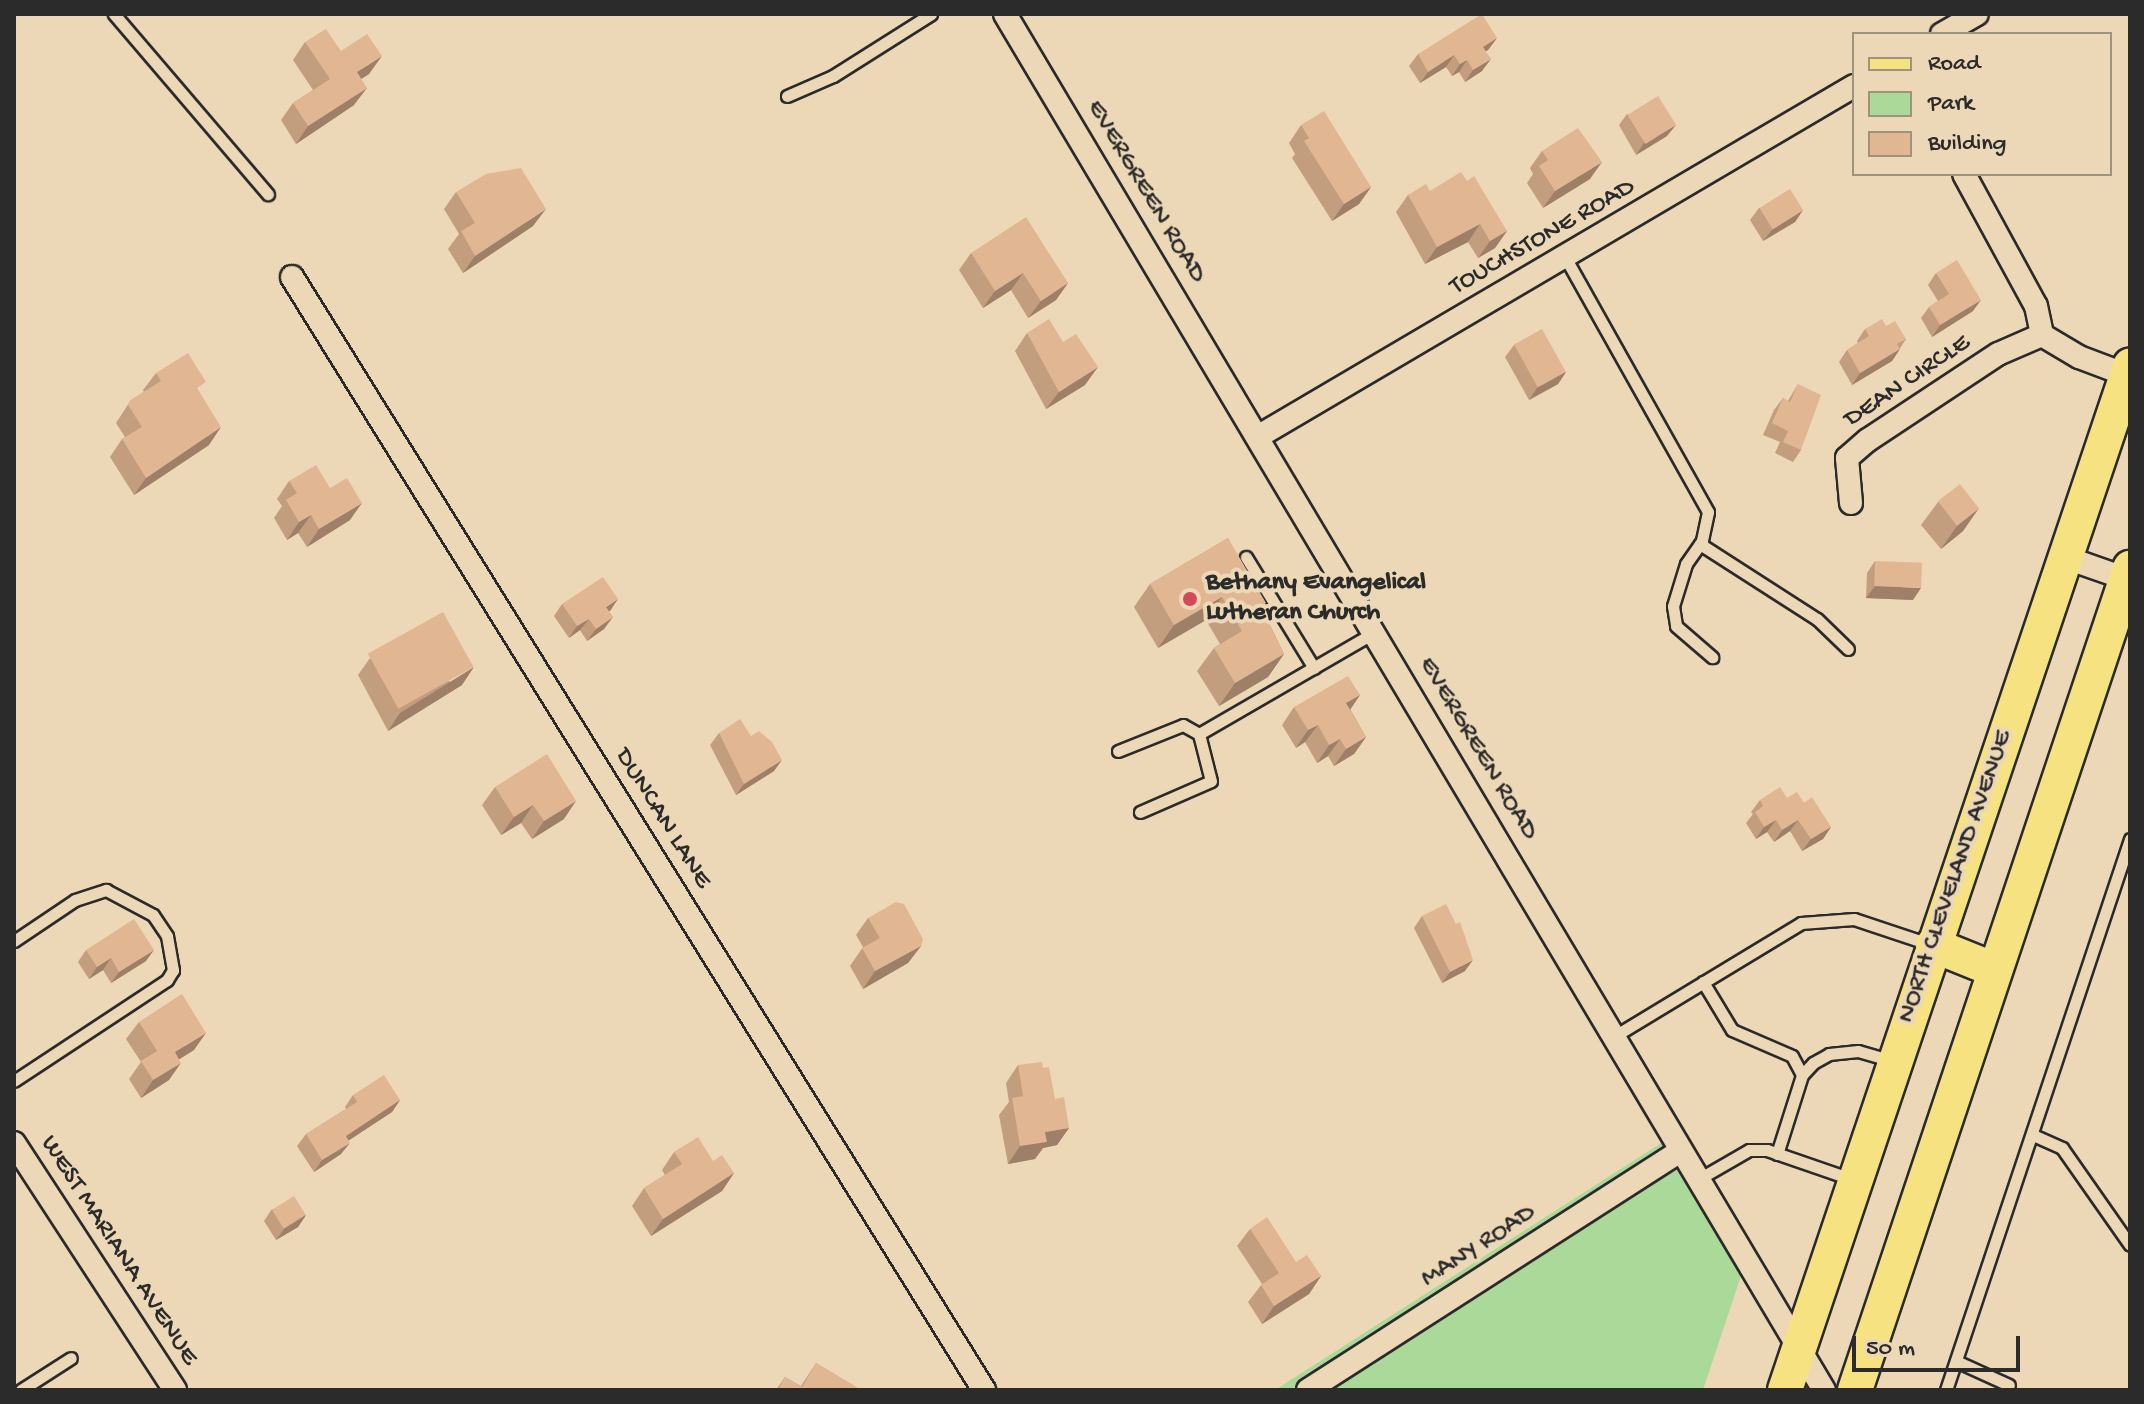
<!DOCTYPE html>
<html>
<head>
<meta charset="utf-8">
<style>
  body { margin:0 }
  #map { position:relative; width:2144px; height:1404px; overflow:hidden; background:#ecd8b6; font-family:"Gochi Hand",sans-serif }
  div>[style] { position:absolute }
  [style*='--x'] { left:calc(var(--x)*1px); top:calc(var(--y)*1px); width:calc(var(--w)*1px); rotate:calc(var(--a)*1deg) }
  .green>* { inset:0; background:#aad999 }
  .roads { filter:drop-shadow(2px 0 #2b2b2b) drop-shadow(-2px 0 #2b2b2b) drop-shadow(0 2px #2b2b2b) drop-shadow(0 -2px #2b2b2b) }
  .service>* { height:11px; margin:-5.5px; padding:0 5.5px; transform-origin:5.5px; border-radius:5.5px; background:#ecd8b6 }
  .minor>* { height:22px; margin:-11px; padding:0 11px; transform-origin:11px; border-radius:11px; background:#ecd8b6 }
  .primary>* { height:34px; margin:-17px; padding:0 17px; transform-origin:17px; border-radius:17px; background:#f7e281 }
  .wall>* { inset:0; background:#c29d7e }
  .shaded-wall>* { inset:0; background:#9e7f67 }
  .building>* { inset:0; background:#e1b693; transform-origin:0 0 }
  .dots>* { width:22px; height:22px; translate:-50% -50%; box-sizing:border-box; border:4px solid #ecd8b6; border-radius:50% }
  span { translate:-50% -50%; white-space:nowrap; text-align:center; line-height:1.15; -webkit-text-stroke:8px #ecd8b6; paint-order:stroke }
  .street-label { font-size:26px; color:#2b2b2b }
  .poi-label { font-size:26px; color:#2b2b2b; font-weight:700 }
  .left { translate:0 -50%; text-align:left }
  .frame { position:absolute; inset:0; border:16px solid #2b2b2b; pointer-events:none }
  .legend { position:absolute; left:1852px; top:32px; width:260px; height:144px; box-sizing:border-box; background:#ecd8b6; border:2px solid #9f937e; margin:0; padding:10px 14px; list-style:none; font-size:24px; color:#2b2b2b }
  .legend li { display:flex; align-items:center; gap:16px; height:40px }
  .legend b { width:40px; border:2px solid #9f937e }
  .scale { position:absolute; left:1852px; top:1336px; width:168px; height:36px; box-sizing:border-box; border:4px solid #2b2b2b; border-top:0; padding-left:10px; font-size:24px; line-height:28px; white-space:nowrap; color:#2b2b2b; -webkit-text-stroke:6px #ecd8b6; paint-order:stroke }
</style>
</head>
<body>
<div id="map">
  <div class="green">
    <div style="clip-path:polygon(1666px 1140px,1745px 1264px,1703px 1390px,1275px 1390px)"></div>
  </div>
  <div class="roads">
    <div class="service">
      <div style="--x:114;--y:14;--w:237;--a:49.5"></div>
      <div style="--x:787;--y:96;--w:50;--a:-23.5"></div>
      <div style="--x:833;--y:76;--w:116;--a:-32.3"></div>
      <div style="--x:1565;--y:257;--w:292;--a:60.7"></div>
      <div style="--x:1708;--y:512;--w:30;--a:102"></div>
      <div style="--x:1702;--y:541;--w:28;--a:125"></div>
      <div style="--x:1686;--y:564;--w:44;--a:107.2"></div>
      <div style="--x:1673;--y:606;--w:20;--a:81"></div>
      <div style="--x:1676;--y:626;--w:48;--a:40.7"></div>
      <div style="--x:1700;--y:544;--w:139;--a:32.7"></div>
      <div style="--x:1817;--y:619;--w:43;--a:44.1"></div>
      <div style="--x:1246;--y:557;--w:130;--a:58.5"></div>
      <div style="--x:1118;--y:751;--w:70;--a:-21.8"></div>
      <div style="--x:1183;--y:725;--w:18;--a:29"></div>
      <div style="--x:1140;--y:812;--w:77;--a:-23.6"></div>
      <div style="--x:1211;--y:781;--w:49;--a:-104.3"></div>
      <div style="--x:1199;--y:734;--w:203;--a:-30.1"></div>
      <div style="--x:14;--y:941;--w:73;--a:-33.9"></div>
      <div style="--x:75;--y:900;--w:33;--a:-18"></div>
      <div style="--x:106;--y:890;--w:53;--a:28"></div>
      <div style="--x:153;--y:915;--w:25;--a:56"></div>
      <div style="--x:167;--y:936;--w:35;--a:80"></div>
      <div style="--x:173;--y:970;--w:12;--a:121"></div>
      <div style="--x:167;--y:980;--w:183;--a:146.6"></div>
      <div style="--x:1703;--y:982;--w:56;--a:58.9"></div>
      <div style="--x:1732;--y:1030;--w:65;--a:23.4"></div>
      <div style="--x:1792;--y:1056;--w:21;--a:62"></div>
      <div style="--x:1613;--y:1037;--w:220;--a:-31.2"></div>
      <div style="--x:1801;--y:923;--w:53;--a:-4.3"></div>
      <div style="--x:1854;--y:919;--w:79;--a:18.4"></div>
      <div style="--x:2033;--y:1135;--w:32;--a:24"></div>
      <div style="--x:2062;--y:1148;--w:118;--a:55"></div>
      <div style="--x:1777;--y:1154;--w:83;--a:-72.4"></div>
      <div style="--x:1802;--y:1075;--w:16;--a:-47"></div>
      <div style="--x:1813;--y:1063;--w:18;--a:-29"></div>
      <div style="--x:1829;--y:1054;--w:29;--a:-6"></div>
      <div style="--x:1858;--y:1051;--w:37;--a:16"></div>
      <div style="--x:1697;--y:1180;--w:60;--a:-30"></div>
      <div style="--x:1749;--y:1150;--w:18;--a:0"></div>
      <div style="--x:1767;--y:1150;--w:89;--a:19"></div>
      <div style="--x:1956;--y:1361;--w:58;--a:24.4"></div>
      <div style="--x:21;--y:1390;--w:59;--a:-32.6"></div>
      <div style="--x:1946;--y:1390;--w:581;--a:-71.53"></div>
    </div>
    <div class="minor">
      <div style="--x:1005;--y:14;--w:1601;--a:59.24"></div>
      <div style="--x:1942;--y:34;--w:40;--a:-29.7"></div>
      <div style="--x:1964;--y:174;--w:150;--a:61.4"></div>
      <div style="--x:2036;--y:306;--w:30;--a:78"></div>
      <div style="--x:2042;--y:335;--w:43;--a:30.7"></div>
      <div style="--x:2079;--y:357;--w:51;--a:20.6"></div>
      <div style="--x:292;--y:277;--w:1311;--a:58.13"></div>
      <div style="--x:1259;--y:436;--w:690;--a:-30.47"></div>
      <div style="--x:1851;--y:503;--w:45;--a:-95.1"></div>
      <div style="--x:1847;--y:458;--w:28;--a:-41"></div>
      <div style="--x:1868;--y:440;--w:156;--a:-33.5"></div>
      <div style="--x:1998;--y:354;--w:48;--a:-23.4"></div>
      <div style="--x:2064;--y:557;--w:70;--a:19.2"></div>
      <div style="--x:14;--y:1143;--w:295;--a:56.9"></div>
      <div style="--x:1308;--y:1390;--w:442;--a:-32.7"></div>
    </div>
    <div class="primary">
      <div style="--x:1933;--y:945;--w:67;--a:22"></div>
      <div style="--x:1785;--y:1390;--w:1081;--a:-71.38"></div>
      <div style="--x:1855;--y:1390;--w:867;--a:-71.5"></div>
    </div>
  </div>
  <div class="wall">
    <div style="clip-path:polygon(1497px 38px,1488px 50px,1486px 51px,1482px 71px,1465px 82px,1459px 72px,1452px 76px,1446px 67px,1420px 83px,1409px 66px,1418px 54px)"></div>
    <div style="clip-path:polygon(305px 42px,341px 51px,369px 74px,361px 79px,354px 105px,296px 144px,281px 120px,293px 103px,313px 90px,293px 60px)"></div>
    <div style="clip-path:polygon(1627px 114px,1667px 136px,1636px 155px,1619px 125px)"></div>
    <div style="clip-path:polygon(1301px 125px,1371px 187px,1359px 204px,1332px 221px,1292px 158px,1295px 154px,1289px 143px)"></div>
    <div style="clip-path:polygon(1542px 151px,1590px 179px,1543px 208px,1527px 183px,1533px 174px,1530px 168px)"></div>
    <div style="clip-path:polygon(1467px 181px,1507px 231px,1495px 248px,1478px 258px,1468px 242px,1425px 264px,1396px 212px,1408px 195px,1430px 191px)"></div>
    <div style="clip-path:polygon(456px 192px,533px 226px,463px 273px,448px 249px,459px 234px,444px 209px)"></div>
    <div style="clip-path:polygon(1759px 208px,1803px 210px,1795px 222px,1763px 241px,1750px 220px)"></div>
    <div style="clip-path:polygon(971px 253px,1068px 283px,1056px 300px,1028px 318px,1011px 290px,983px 308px,959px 270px)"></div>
    <div style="clip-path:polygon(1936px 273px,1973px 311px,1932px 337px,1921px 318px,1929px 307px,1938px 301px,1928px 285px)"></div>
    <div style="clip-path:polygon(1886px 326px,1906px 339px,1892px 361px,1852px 385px,1839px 362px,1847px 350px,1858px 343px,1857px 341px,1865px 329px)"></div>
    <div style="clip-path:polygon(1027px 333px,1085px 385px,1046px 409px,1015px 351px)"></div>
    <div style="clip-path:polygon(1514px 345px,1566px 372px,1558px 384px,1529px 400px,1505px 357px)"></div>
    <div style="clip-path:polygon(156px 373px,199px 392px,209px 445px,134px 495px,110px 457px,122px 439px,125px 437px,116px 423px,131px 400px,144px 392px,143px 390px)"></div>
    <div style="clip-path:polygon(1798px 384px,1801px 450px,1793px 462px,1775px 453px,1780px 442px,1763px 435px,1774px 410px,1783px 398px,1788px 401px)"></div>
    <div style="clip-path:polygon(289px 481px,350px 520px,307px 547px,298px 533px,287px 540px,274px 518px,282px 506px,277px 499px)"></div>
    <div style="clip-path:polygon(1938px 502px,1979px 508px,1963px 531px,1941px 549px,1921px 525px)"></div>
    <div style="clip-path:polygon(1228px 538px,1284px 654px,1268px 677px,1219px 706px,1197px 671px,1214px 648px,1220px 644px,1206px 620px,1158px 648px,1134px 607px,1150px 584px)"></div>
    <div style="clip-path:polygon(1875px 561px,1913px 600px,1866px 598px,1867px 573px)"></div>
    <div style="clip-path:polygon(562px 604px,609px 612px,604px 629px,587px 641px,580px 630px,569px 638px,554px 616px)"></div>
    <div style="clip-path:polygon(370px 658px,462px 685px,388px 731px,358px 675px)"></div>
    <div style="clip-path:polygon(1360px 695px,1350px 709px,1366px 737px,1354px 754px,1334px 766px,1328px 756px,1317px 763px,1305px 742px,1296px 748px,1282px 725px,1294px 707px)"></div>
    <div style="clip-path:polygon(719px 733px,751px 736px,774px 771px,736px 795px,710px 745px)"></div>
    <div style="clip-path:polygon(495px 787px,564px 819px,532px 839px,521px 823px,501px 835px,482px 805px)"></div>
    <div style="clip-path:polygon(1787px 798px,1804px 803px,1831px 827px,1823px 839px,1802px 851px,1790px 831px,1774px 842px,1767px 832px,1756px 839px,1746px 823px,1753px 814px,1751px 812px,1760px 800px)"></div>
    <div style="clip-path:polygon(1422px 916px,1465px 971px,1442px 983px,1414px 928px)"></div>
    <div style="clip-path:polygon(868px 918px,921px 946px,908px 963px,863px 989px,850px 966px,863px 947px,856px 935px)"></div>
    <div style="clip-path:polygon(86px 950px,146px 961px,111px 983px,103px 970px,89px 979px,78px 962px)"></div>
    <div style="clip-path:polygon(139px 1022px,194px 1050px,179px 1059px,169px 1080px,141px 1098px,129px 1079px,141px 1062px,126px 1039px)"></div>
    <div style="clip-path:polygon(1018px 1065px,1043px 1068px,1055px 1099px,1069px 1128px,1057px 1145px,1043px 1148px,1035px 1159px,1008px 1164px,999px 1115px,1009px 1102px,1006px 1083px)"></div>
    <div style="clip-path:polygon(353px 1095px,400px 1100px,392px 1112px,348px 1141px,341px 1154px,314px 1172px,297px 1146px,306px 1134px,346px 1109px,345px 1107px)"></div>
    <div style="clip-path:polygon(674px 1152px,713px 1161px,734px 1173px,722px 1191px,651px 1236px,632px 1206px,644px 1188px,665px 1175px,662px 1170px)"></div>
    <div style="clip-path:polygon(272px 1209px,306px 1215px,298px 1227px,276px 1240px,264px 1221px)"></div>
    <div style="clip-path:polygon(1250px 1229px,1296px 1262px,1321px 1276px,1309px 1294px,1262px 1324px,1248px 1302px,1262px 1284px,1237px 1246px)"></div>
    <div style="clip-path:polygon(816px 1363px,861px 1390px,776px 1390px,785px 1377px,801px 1386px)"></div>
  </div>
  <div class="shaded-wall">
    <div style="clip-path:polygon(1497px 38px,1488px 50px,1474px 58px,1483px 47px)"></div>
    <div style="clip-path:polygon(1454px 55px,1446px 67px,1420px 83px,1428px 72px)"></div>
    <div style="clip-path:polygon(382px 56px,369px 74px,344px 90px,357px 72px)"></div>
    <div style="clip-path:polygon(1491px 59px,1482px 71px,1465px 82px,1473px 70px)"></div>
    <div style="clip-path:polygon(1467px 60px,1459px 72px,1452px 76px,1460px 64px)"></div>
    <div style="clip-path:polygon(367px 88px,354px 105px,296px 144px,308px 126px)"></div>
    <div style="clip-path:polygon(1676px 125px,1667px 136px,1636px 155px,1644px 143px)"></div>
    <div style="clip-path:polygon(1602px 162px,1590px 179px,1543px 208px,1555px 191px)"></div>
    <div style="clip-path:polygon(1371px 187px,1359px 204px,1332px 221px,1344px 204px)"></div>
    <div style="clip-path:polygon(546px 209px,533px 226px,463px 273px,475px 256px)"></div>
    <div style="clip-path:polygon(1803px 210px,1795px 222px,1763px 241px,1772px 230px)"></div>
    <div style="clip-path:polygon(1480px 224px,1468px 242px,1425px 264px,1437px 247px)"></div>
    <div style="clip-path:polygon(1507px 231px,1495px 248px,1478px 258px,1490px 241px)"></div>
    <div style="clip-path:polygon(1023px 273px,1011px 290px,983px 308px,995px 291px)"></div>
    <div style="clip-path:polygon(1068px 283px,1056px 300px,1028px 318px,1041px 301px)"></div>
    <div style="clip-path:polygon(1981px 300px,1973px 311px,1932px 337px,1940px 325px)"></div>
    <div style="clip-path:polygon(1900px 349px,1892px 361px,1852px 385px,1860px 373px)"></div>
    <div style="clip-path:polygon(1098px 367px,1085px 385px,1046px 409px,1059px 392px)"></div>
    <div style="clip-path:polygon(1566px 372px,1558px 384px,1529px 400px,1537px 388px)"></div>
    <div style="clip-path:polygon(221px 427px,209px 445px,134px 495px,146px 478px)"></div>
    <div style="clip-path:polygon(362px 503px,350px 520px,307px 547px,319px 529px)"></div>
    <div style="clip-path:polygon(1979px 508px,1963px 531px,1941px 549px,1957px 526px)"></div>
    <div style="clip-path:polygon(311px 515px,298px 533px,287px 540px,299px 522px)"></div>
    <div style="clip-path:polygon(1875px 586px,1921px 588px,1913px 600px,1866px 598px)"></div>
    <div style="clip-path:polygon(1222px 597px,1206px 620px,1158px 648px,1174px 625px)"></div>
    <div style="clip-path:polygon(618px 599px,610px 611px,598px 619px,606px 607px)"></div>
    <div style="clip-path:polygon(613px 617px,604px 629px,587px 641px,596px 629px)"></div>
    <div style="clip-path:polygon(589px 619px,580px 630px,569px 638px,577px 626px)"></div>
    <div style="clip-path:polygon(1284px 654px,1268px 677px,1219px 706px,1235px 683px)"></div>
    <div style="clip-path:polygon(474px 667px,462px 685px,388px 731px,400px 713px)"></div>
    <div style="clip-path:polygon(1360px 695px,1348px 713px,1346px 703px)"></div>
    <div style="clip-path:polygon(1318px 725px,1305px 742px,1296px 748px,1308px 730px)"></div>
    <div style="clip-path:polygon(1366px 737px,1354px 754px,1334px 766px,1346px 749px)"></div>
    <div style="clip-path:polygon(1340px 739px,1328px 756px,1317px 763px,1329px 745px)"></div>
    <div style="clip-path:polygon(782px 760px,774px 771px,736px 795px,744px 784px)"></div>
    <div style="clip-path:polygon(576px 801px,564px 819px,532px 839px,544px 821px)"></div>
    <div style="clip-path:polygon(533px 805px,521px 823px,501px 835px,514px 817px)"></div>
    <div style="clip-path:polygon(1776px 820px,1767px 832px,1756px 839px,1764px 827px)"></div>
    <div style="clip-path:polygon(1798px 820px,1790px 831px,1774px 842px,1782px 830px)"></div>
    <div style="clip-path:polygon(1831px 827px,1823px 839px,1802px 851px,1811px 839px)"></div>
    <div style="clip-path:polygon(921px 946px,908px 963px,863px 989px,875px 971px)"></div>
    <div style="clip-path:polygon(154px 950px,146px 961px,111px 983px,119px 972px)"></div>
    <div style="clip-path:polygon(111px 958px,103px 970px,89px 979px,97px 967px)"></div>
    <div style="clip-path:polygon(1473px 960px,1465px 971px,1442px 983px,1450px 972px)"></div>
    <div style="clip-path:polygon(206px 1033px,194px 1050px,162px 1070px,175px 1052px)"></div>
    <div style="clip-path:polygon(181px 1063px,169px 1080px,141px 1098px,153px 1080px)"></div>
    <div style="clip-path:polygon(400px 1100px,392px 1112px,337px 1148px,346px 1136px)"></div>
    <div style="clip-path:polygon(1069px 1128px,1057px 1145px,1043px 1148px,1035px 1159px,1008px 1164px,1020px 1146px,1045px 1132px)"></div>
    <div style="clip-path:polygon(350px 1143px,341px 1154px,314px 1172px,322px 1160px)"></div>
    <div style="clip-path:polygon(734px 1173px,722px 1191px,651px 1236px,663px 1219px)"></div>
    <div style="clip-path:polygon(306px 1215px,298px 1227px,276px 1240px,284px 1229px)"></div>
    <div style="clip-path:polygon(1321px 1276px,1309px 1294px,1262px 1324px,1274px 1306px)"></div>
  </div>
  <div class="building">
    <div style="clip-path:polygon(1482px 14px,1497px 38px,1483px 47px,1491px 59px,1473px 70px,1467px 60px,1460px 64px,1454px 55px,1428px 72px,1418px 54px)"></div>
    <div style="clip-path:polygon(326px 29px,341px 51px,367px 34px,382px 56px,357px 72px,367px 88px,308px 126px,293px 103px,330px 79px,305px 42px)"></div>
    <div style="left:1658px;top:96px;width:34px;height:36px;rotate:58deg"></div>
    <div style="clip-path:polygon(1324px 111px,1371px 187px,1344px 204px,1304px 141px,1309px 138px,1301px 125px)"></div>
    <div style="clip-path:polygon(1578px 128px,1602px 162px,1555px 191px,1539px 166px,1548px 160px,1542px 151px)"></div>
    <div style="clip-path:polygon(521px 168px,546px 209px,475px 256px,461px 231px,475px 223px,456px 192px,486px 174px)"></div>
    <div style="clip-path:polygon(1461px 172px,1467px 181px,1474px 176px,1507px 231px,1490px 241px,1480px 224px,1437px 247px,1408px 195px,1426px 184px,1430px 191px)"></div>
    <div style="left:1790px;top:189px;width:25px;height:36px;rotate:58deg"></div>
    <div style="clip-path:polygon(1026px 217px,1068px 283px,1041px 301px,1023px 273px,995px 291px,971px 253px)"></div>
    <div style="clip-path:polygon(1957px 260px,1981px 300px,1940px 325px,1929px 307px,1949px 294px,1936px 273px)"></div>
    <div style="clip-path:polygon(1049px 319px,1063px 342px,1076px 334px,1098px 367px,1059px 392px,1027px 333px)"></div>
    <div style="clip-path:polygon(1882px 319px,1886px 326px,1895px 321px,1906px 339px,1897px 344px,1900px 349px,1860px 373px,1847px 350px,1869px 336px,1865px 329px)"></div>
    <div style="left:1542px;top:329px;width:49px;height:32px;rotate:61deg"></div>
    <div style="clip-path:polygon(188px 353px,206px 382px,197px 388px,221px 427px,146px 478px,122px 439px,142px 427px,128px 405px,131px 400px,161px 381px,156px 373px)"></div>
    <div style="clip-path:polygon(1798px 384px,1821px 395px,1801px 450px,1783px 442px,1788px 431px,1772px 423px,1783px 398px,1790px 402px)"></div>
    <div style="clip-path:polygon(316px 465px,330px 488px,347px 478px,362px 503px,319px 529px,311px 515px,299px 522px,286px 500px,297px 493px,289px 481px)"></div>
    <div style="left:1960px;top:484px;width:31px;height:28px;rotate:52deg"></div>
    <div style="clip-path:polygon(1228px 538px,1266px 603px,1260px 606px,1284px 654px,1235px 683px,1214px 648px,1242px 631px,1222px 597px,1174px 625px,1150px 584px)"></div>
    <div style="left:1875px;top:561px;width:47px;height:25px;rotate:2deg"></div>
    <div style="clip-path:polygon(603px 577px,618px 599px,606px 607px,613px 617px,596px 629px,589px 619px,577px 626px,562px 604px)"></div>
    <div style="left:443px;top:612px;width:63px;height:86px;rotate:61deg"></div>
    <div style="clip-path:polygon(1348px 676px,1360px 695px,1346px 703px,1366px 737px,1346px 749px,1340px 739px,1329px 745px,1318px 725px,1308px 730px,1294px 707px)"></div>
    <div style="clip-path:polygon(740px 719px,751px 736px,759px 731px,772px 742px,782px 760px,744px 784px,719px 733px)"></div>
    <div style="clip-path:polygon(547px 754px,576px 801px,544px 821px,533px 805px,514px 817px,495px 787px)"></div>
    <div style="clip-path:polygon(1780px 787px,1787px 798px,1797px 792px,1804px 803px,1812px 797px,1831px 827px,1811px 839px,1798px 820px,1782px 830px,1776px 820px,1764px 827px,1755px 812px,1763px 806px,1760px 800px)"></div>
    <div style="clip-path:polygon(896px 902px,904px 904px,923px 939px,921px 946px,875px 971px,862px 948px,880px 938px,868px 918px)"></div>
    <div style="clip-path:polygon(1446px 904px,1456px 924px,1460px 922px,1473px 960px,1450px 972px,1422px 916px)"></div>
    <div style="clip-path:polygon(134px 919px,154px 950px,119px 972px,111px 958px,97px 967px,86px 950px)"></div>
    <div style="clip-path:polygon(182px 994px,206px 1033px,175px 1052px,181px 1063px,153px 1080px,141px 1061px,157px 1051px,139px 1022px)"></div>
    <div style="clip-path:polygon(1042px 1062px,1043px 1068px,1049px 1067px,1055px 1099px,1064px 1097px,1069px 1128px,1045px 1132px,1047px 1142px,1020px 1146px,1012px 1098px,1023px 1096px,1018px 1065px)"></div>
    <div style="clip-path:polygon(384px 1075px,400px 1100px,346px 1136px,350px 1143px,322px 1160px,306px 1134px,357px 1102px,353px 1095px)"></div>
    <div style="clip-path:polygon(698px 1137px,713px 1161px,722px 1155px,734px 1173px,663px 1219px,644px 1188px,682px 1164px,674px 1152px)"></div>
    <div style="left:294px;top:1196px;width:22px;height:26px;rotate:58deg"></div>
    <div style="clip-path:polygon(1267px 1217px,1296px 1262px,1307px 1255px,1321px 1276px,1274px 1306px,1261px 1285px,1279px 1273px,1250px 1229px)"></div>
    <div style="clip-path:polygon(816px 1363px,861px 1390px,778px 1390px,785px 1377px,802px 1387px)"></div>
  </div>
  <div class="dots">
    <div style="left:1190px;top:599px;background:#d1495b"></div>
  </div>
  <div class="street-label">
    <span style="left:1145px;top:192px;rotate:59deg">EVERGREEN ROAD</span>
    <span style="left:1543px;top:238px;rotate:-30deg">TOUCHSTONE ROAD</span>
    <span style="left:1908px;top:382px;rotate:-34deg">DEAN CIRCLE</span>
    <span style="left:1477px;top:749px;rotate:59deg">EVERGREEN ROAD</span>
    <span style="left:662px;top:819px;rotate:58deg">DUNCAN LANE</span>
    <span style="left:1956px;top:877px;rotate:-71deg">NORTH CLEVELAND AVENUE</span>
    <span style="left:1479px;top:1247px;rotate:-33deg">MANY ROAD</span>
    <span style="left:118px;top:1251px;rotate:57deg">WEST MARIANA AVENUE</span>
  </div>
  <div class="poi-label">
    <span class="left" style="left:1206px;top:599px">Bethany Evangelical<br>Lutheran Church</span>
  </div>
  <div class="frame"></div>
  <ul class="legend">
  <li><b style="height:10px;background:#f7e281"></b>Road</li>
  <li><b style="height:22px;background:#aad999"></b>Park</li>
  <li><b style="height:22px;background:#e1b693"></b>Building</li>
  </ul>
  <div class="scale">50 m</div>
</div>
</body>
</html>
